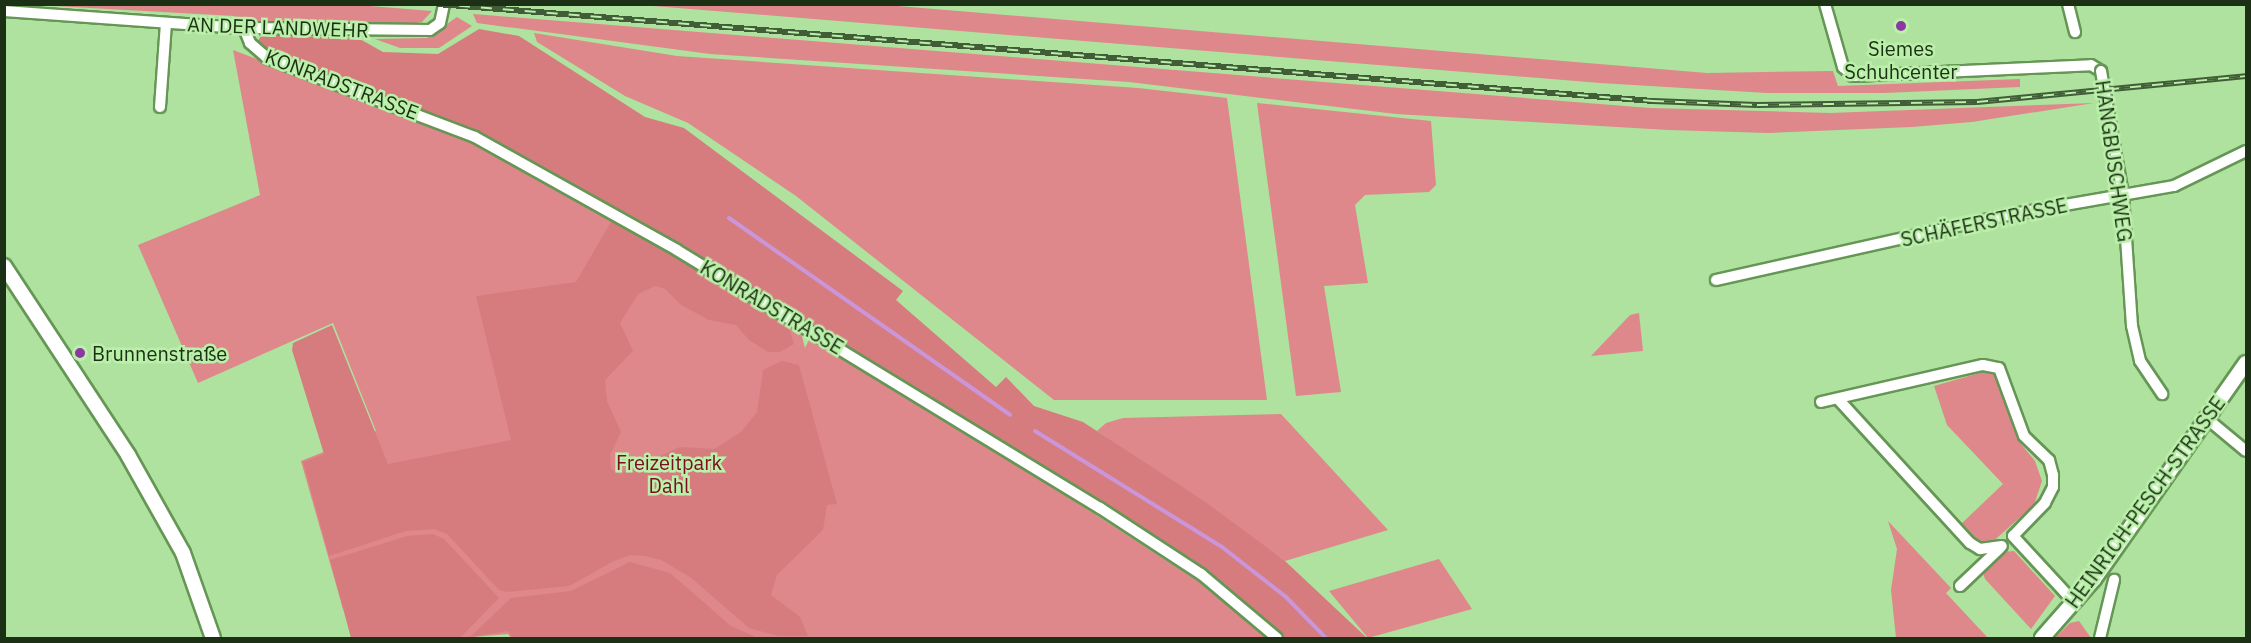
<!DOCTYPE html>
<html>
<head>
<meta charset="utf-8">
<style>
  body { margin:0 }
  #map { position:relative; width:2251px; height:643px; overflow:hidden; background:#aee29e; font-family:"IBM Plex Sans",sans-serif }
  div>[style] { position:absolute }
  [style*='--x'] { left:calc(var(--x)*1px); top:calc(var(--y)*1px); width:calc(var(--w)*1px); rotate:calc(var(--a)*1deg) }
  .green>* { inset:0; background:#de888b }
  .forest>* { inset:0; background:#d67c7f }
  .stream>* { height:4px; margin:-2px; padding:0 2px; transform-origin:2px; border-radius:2px; background:#ca95d9 }
  .roads { filter:drop-shadow(2px 0 #659655) drop-shadow(-2px 0 #659655) drop-shadow(0 2px #659655) drop-shadow(0 -2px #659655) }
  .minor>* { height:10px; margin:-5px; padding:0 5px; transform-origin:5px; border-radius:5px; background:#fff }
  .tertiary>* { height:14px; margin:-7px; padding:0 7px; transform-origin:7px; border-radius:7px; background:#fff }
  .rail>* { height:6px; margin-top:-3px; transform-origin:0; background:repeating-linear-gradient(90deg,#bbf0aa 0 11px,#405d38 0 22px); box-sizing:border-box; border-block:2px solid #405d38 }
  .bridges { filter:drop-shadow(2px 0 #659655) drop-shadow(-2px 0 #659655) drop-shadow(0 2px #659655) drop-shadow(0 -2px #659655) }
  .minor-bridge>* { height:10px; margin:-5px; padding:0 5px; transform-origin:5px; border-radius:5px; background:#fff }
  .dots>* { width:16px; height:16px; translate:-50% -50%; box-sizing:border-box; border:3px solid #bbf0aa; border-radius:50% }
  span { translate:-50% -50%; white-space:nowrap; text-align:center; line-height:1.15; -webkit-text-stroke:5px #bbf0aa; paint-order:stroke }
  .street-label { font-size:20px; color:#1b3015 }
  .poi-label { font-size:20px; color:#1b3015 }
  .left { translate:0 -50%; text-align:left }
  .park-label { font-size:20px; color:#7b0c22 }
  .frame { position:absolute; inset:0; border:6px solid #1b3015; pointer-events:none }
</style>
</head>
<body>
<div id="map">
  <div class="green">
    <div style="clip-path:polygon(345px 4px,432px 11px,422px 22px,400px 26px,234px 21px,234px 16px,37px 5px)"></div>
    <div style="clip-path:polygon(641px 5px,886px 5px,1707px 73px,1833px 71px,1838px 86px,2020px 79px,2020px 87px,1884px 93px,1767px 93px,1600px 83px)"></div>
    <div style="clip-path:polygon(473px 14px,1650px 108px,1830px 113px,2094px 103px,1972px 122px,1912px 127px,1769px 133px,1668px 130px,1396px 114px,1129px 82px,710px 54px,477px 23px)"></div>
    <div style="clip-path:polygon(457px 17px,472px 26px,439px 48px,400px 48px,375px 39px,427px 38px)"></div>
    <div style="clip-path:polygon(534px 33px,677px 56px,1138px 88px,1227px 98px,1267px 400px,1054px 400px,796px 196px,688px 123px,625px 96px,537px 42px)"></div>
    <div style="clip-path:polygon(233px 50px,478px 143px,799px 325px,805px 348px,813px 331px,1230px 602px,1272px 638px,511px 638px,508px 634px,461px 638px,419px 583px,343px 609px,301px 461px,376px 431px,333px 323px,198px 383px,138px 245px,260px 195px)"></div>
    <div style="clip-path:polygon(1257px 103px,1431px 121px,1436px 185px,1429px 192px,1365px 195px,1355px 205px,1368px 283px,1324px 286px,1341px 392px,1296px 396px)"></div>
    <div style="clip-path:polygon(1639px 313px,1643px 351px,1591px 356px,1630px 315px)"></div>
    <div style="clip-path:polygon(1983px 372px,1995px 374px,2000px 381px,2021px 444px,2035px 461px,2042px 481px,2034px 505px,1989px 545px,1977px 544px,1960px 525px,2003px 484px,1947px 425px,1934px 386px)"></div>
    <div style="clip-path:polygon(1281px 414px,1388px 530px,1285px 561px,1097px 431px,1106px 423px,1123px 418px)"></div>
    <div style="clip-path:polygon(1888px 521px,1951px 588px,1946px 593px,1988px 638px,1896px 638px,1891px 590px,1897px 549px)"></div>
    <div style="clip-path:polygon(2014px 551px,2055px 596px,2031px 629px,1985px 579px,1982px 570px,2002px 552px)"></div>
    <div style="clip-path:polygon(1439px 559px,1472px 609px,1368px 638px,1329px 591px)"></div>
    <div style="clip-path:polygon(2079px 621px,2091px 638px,2055px 638px,2070px 623px)"></div>
  </div>
  <div class="forest">
    <div style="clip-path:polygon(479px 29px,519px 36px,645px 117px,684px 128px,903px 291px,896px 300px,996px 387px,1006px 377px,1034px 406px,1083px 422px,1204px 501px,1285px 561px,1367px 638px,1285px 638px,1245px 604px,915px 390px,631px 217px,488px 139px,264px 51px,258px 41px,261px 36px,272px 35px,358px 38px,383px 52px,438px 54px)"></div>
    <div style="clip-path:polygon(612px 220px,787px 321px,794px 344px,780px 352px,768px 352px,749px 340px,736px 325px,709px 320px,681px 305px,665px 289px,655px 286px,638px 294px,620px 323px,633px 351px,605px 380px,607px 401px,621px 432px,610px 455px,611px 469px,620px 474px,680px 447px,714px 449px,741px 432px,757px 412px,763px 370px,782px 361px,799px 365px,837px 504px,827px 505px,823px 530px,777px 575px,771px 595px,800px 617px,808px 636px,778px 636px,749px 628px,690px 577px,661px 560px,645px 556px,630px 555px,614px 561px,569px 586px,507px 592px,499px 590px,447px 534px,434px 529px,406px 531px,329px 556px,303px 462px,324px 454px,292px 350px,293px 343px,332px 325px,388px 464px,511px 440px,476px 296px,576px 282px)"></div>
    <div style="clip-path:polygon(433px 534px,444px 539px,499px 598px,460px 638px,351px 638px,330px 560px,407px 536px)"></div>
    <div style="clip-path:polygon(630px 562px,670px 573px,731px 626px,758px 638px,513px 638px,508px 631px,470px 637px,511px 598px,571px 591px)"></div>
  </div>
  <div class="stream">
    <div style="--x:729;--y:218;--w:343;--a:35"></div>
    <div style="--x:1035;--y:431;--w:220;--a:31.8"></div>
    <div style="--x:1222;--y:547;--w:81;--a:38"></div>
    <div style="--x:1286;--y:597;--w:57;--a:45.7"></div>
  </div>
  <div class="roads">
    <div class="minor">
      <div style="--x:1825;--y:4;--w:66;--a:74.1"></div>
      <div style="--x:1843;--y:67;--w:13;--a:42"></div>
      <div style="--x:1853;--y:76;--w:238;--a:-2.6"></div>
      <div style="--x:2091;--y:65;--w:12;--a:31"></div>
      <div style="--x:2068;--y:4;--w:29;--a:76"></div>
      <div style="--x:4;--y:11;--w:241;--a:4.1"></div>
      <div style="--x:244;--y:28;--w:186;--a:0.6"></div>
      <div style="--x:430;--y:30;--w:12;--a:-35"></div>
      <div style="--x:440;--y:23;--w:19;--a:-78"></div>
      <div style="--x:244;--y:28;--w:16;--a:68"></div>
      <div style="--x:250;--y:43;--w:23;--a:41"></div>
      <div style="--x:267;--y:58;--w:222;--a:20.8"></div>
      <div style="--x:475;--y:137;--w:231;--a:29.2"></div>
      <div style="--x:677;--y:250;--w:495;--a:31.4"></div>
      <div style="--x:1100;--y:508;--w:121;--a:33.2"></div>
      <div style="--x:1201;--y:574;--w:99;--a:40.1"></div>
      <div style="--x:2106;--y:99;--w:97;--a:79.9"></div>
      <div style="--x:2123;--y:194;--w:132;--a:86.1"></div>
      <div style="--x:2132;--y:326;--w:36;--a:77"></div>
      <div style="--x:2140;--y:361;--w:40;--a:56"></div>
      <div style="--x:160;--y:107;--w:83;--a:-85.9"></div>
      <div style="--x:1716;--y:280;--w:293;--a:-12.6"></div>
      <div style="--x:2002;--y:216;--w:175;--a:-9.9"></div>
      <div style="--x:2174;--y:186;--w:80;--a:-25.9"></div>
      <div style="--x:1838;--y:399;--w:195;--a:47.5"></div>
      <div style="--x:1970;--y:543;--w:12;--a:31"></div>
      <div style="--x:1980;--y:549;--w:22;--a:-8"></div>
      <div style="--x:1821;--y:402;--w:166;--a:-12.9"></div>
      <div style="--x:1983;--y:365;--w:16;--a:11"></div>
      <div style="--x:1999;--y:368;--w:72;--a:69.8"></div>
      <div style="--x:2024;--y:436;--w:35;--a:44"></div>
      <div style="--x:2049;--y:460;--w:16;--a:75"></div>
      <div style="--x:2053;--y:475;--w:12;--a:90"></div>
      <div style="--x:2053;--y:487;--w:18;--a:117"></div>
      <div style="--x:2045;--y:503;--w:46;--a:134.1"></div>
      <div style="--x:2013;--y:536;--w:90;--a:47.3"></div>
      <div style="--x:2205;--y:417;--w:53;--a:39.7"></div>
      <div style="--x:1960;--y:586;--w:55;--a:-43.5"></div>
      <div style="--x:2100;--y:638;--w:60;--a:-76.4"></div>
    </div>
    <div class="tertiary">
      <div style="--x:4;--y:266;--w:226;--a:56.7"></div>
      <div style="--x:128;--y:455;--w:112;--a:60.7"></div>
      <div style="--x:183;--y:553;--w:90;--a:70.6"></div>
      <div style="--x:2042;--y:638;--w:79;--a:-48.6"></div>
      <div style="--x:2094;--y:579;--w:264;--a:-54.9"></div>
    </div>
  </div>
  <div class="rail">
    <div style="--x:437;--y:4;--w:1220;--a:4.56"></div>
    <div style="--x:1653;--y:101;--w:104;--a:2.2"></div>
    <div style="--x:1757;--y:105;--w:220;--a:-0.8"></div>
    <div style="--x:1977;--y:102;--w:270;--a:-5.5"></div>
  </div>
  <div class="bridges">
    <div class="minor-bridge">
      <div style="--x:2101;--y:71;--w:28;--a:80"></div>
    </div>
  </div>
  <div class="dots">
    <div style="left:1901px;top:26px;background:#8d37a4"></div>
    <div style="left:80px;top:353px;background:#8d37a4"></div>
  </div>
  <div class="street-label">
    <span style="left:278px;top:27px;rotate:2deg">AN DER LANDWEHR</span>
    <span style="left:342px;top:84px;rotate:21deg">KONRADSTRASSE</span>
    <span style="left:2114px;top:161px;rotate:82deg">HANGBUSCHWEG</span>
    <span style="left:1984px;top:222px;rotate:-12deg">SCHÄFERSTRASSE</span>
    <span style="left:772px;top:307px;rotate:31deg">KONRADSTRASSE</span>
    <span style="left:2145px;top:502px;rotate:-54deg">HEINRICH-PESCH-STRASSE</span>
  </div>
  <div class="poi-label">
    <span style="left:1901px;top:60px">Siemes<br>Schuhcenter</span>
    <span class="left" style="left:92px;top:353px">Brunnenstraße</span>
  </div>
  <div class="park-label">
    <span style="left:669px;top:474px">Freizeitpark<br>Dahl</span>
  </div>
  <div class="frame"></div>
</div>
</body>
</html>
